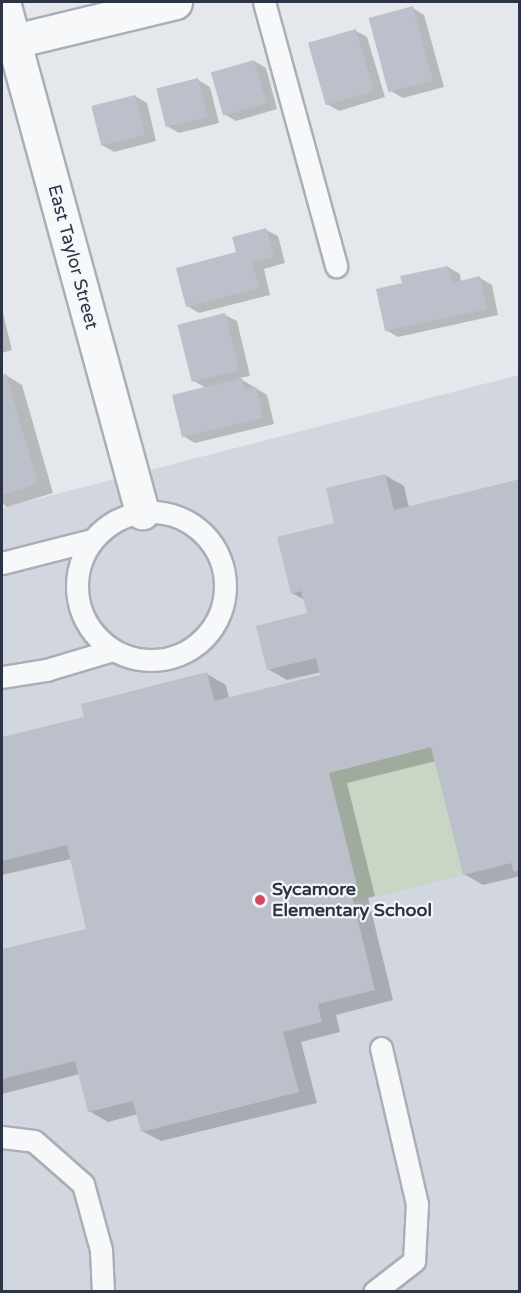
<!DOCTYPE html>
<html>
<head>
<meta charset="utf-8">
<style>
  body { margin:0 }
  #map { position:relative; width:521px; height:1293px; overflow:hidden; background:#e4e7ec; font-family:"Varela Round",sans-serif }
  div>[style] { position:absolute }
  [style*='--x'] { left:calc(var(--x)*1px); top:calc(var(--y)*1px); width:calc(var(--w)*1px); rotate:calc(var(--a)*1deg) }
  .built>* { inset:0; background:#d2d6de }
  .green>* { inset:0; background:#c9d6c5 }
  .shadow>* { inset:0; background:#0003 }
  .building>* { inset:0; background:#bbc0ca; transform-origin:0 0 }
  .roads { filter:drop-shadow(2px 0 #a9aeb7) drop-shadow(-2px 0 #a9aeb7) drop-shadow(0 2px #a9aeb7) drop-shadow(0 -2px #a9aeb7) }
  .lane>* { height:21px; margin:-10.5px; padding:0 10.5px; transform-origin:10.5px; border-radius:10.5px; background:#f7f8fa }
  .lane>.ring { margin:-10.5px; padding:0; box-sizing:content-box; background:none; border:21px solid #f7f8fa; border-radius:50% }
  .street>* { height:33px; margin:-16.5px; padding:0 16.5px; transform-origin:16.5px; border-radius:16.5px; background:#f7f8fa }
  .dots>* { width:16px; height:16px; translate:-50% -50%; box-sizing:border-box; border:3px solid #f4f6f9; border-radius:50% }
  span { translate:-50% -50%; white-space:nowrap; text-align:center; line-height:1.15; -webkit-text-stroke:4.5px #f4f6f9; paint-order:stroke }
  .street-label { font-size:18px; color:#2b3445 }
  .poi-label { font-size:18px; color:#2b3445; font-weight:700 }
  .left { translate:0 -50%; text-align:left }
  .frame { position:absolute; inset:0; border:3px solid #2b3445; pointer-events:none }
</style>
</head>
<body>
<div id="map">
  <div class="built">
    <div style="clip-path:polygon(519px 375px,519px 1291px,2px 1292px,2px 508px)"></div>
  </div>
  <div class="green">
    <div style="clip-path:polygon(431px 747px,463px 875px,353px 902px,350px 888px,357px 885px,329px 773px)"></div>
  </div>
  <div class="shadow">
    <div style="clip-path:polygon(413px 8px,424px 15px,444px 87px,403px 98px,391px 91px)"></div>
    <div style="clip-path:polygon(356px 31px,367px 37px,385px 97px,339px 111px,327px 104px)"></div>
    <div style="clip-path:polygon(254px 61px,266px 68px,277px 109px,236px 121px,224px 114px)"></div>
    <div style="clip-path:polygon(198px 80px,210px 87px,219px 123px,179px 133px,167px 126px)"></div>
    <div style="clip-path:polygon(135px 96px,147px 103px,156px 141px,114px 152px,102px 145px)"></div>
    <div style="clip-path:polygon(266px 230px,278px 236px,285px 263px,264px 269px,270px 295px,199px 313px,187px 306px)"></div>
    <div style="clip-path:polygon(448px 267px,460px 274px,461px 282px,480px 278px,492px 285px,498px 315px,398px 337px,386px 330px,404px 284px)"></div>
    <div style="clip-path:polygon(2px 309px,12px 350px,2px 353px)"></div>
    <div style="clip-path:polygon(225px 315px,237px 321px,250px 376px,239px 378px,267px 395px,274px 424px,195px 443px,183px 436px,206px 388px,192px 380px)"></div>
    <div style="clip-path:polygon(6px 375px,22px 385px,53px 493px,7px 507px,2px 503px,2px 377px)"></div>
    <div style="clip-path:polygon(385px 475px,404px 486px,409px 508px,520px 480px,520px 876px,483px 885px,464px 874px,436px 761px,347px 783px,375px 896px,368px 898px,393px 1000px,336px 1015px,340px 1032px,301px 1042px,317px 1103px,161px 1141px,142px 1131px,138px 1114px,108px 1122px,89px 1111px,80px 1074px,2px 1094px,2px 951px,88px 930px,71px 859px,2px 875px,2px 739px,86px 718px,207px 674px,226px 685px,229px 699px,322px 676px,321px 672px,287px 680px,268px 669px,309px 614px,305px 600px,292px 593px,336px 524px)"></div>
  </div>
  <div class="building">
    <div style="left:413px;top:6px;width:77px;height:46px;rotate:75deg"></div>
    <div style="left:356px;top:29px;width:65px;height:50px;rotate:74deg"></div>
    <div style="left:254px;top:60px;width:45px;height:45px;rotate:74deg"></div>
    <div style="left:198px;top:78px;width:40px;height:43px;rotate:76deg"></div>
    <div style="left:135px;top:95px;width:41px;height:45px;rotate:76deg"></div>
    <div style="clip-path:polygon(266px 228px,274px 257px,252px 262px,259px 288px,186px 307px,176px 268px,236px 252px,232px 237px)"></div>
    <div style="clip-path:polygon(448px 266px,452px 283px,480px 276px,487px 309px,385px 331px,376px 289px,402px 283px,400px 276px)"></div>
    <div style="left:225px;top:313px;width:59px;height:49px;rotate:76deg"></div>
    <div style="clip-path:polygon(6px 374px,38px 484px,2px 495px,2px 375px)"></div>
    <div style="clip-path:polygon(242px 378px,245px 390px,256px 387px,263px 418px,182px 437px,172px 395px)"></div>
    <div style="clip-path:polygon(385px 474px,394px 510px,520px 479px,520px 870px,514px 872px,511px 863px,463px 875px,431px 747px,329px 773px,357px 886px,350px 888px,375px 990px,318px 1004px,322px 1022px,283px 1032px,299px 1092px,141px 1132px,133px 1101px,88px 1112px,75px 1061px,2px 1079px,2px 949px,86px 929px,67px 845px,2px 861px,2px 737px,84px 717px,81px 704px,207px 672px,214px 701px,320px 675px,316px 658px,267px 670px,256px 626px,307px 613px,301px 591px,291px 594px,277px 537px,334px 523px,326px 488px)"></div>
  </div>
  <div class="roads">
    <div class="lane">
      <div style="--x:264;--y:2;--w:274;--a:74.7"></div>
      <div class="ring" style="left:77px;top:512px;width:127px;height:127px"></div>
      <div style="--x:2;--y:563;--w:93;--a:-14.3"></div>
      <div style="--x:2;--y:677;--w:45;--a:-9"></div>
      <div style="--x:46;--y:670;--w:70;--a:-16.6"></div>
      <div style="--x:2;--y:1137;--w:32;--a:7"></div>
      <div style="--x:34;--y:1141;--w:65;--a:41.3"></div>
      <div style="--x:83;--y:1184;--w:68;--a:74.7"></div>
      <div style="--x:101;--y:1250;--w:42;--a:87.3"></div>
      <div style="--x:374;--y:1292;--w:51;--a:-37.8"></div>
      <div style="--x:414;--y:1261;--w:57;--a:-87"></div>
      <div style="--x:417;--y:1204;--w:160;--a:-103"></div>
    </div>
    <div class="street">
      <div style="--x:3;--y:2;--w:529;--a:74.75"></div>
      <div style="--x:2;--y:44;--w:178;--a:-13.6"></div>
    </div>
  </div>
  <div class="dots">
    <div style="left:260px;top:900px;background:#d1495b"></div>
  </div>
  <div class="street-label">
    <span style="left:73px;top:257px;rotate:75deg">East Taylor Street</span>
  </div>
  <div class="poi-label">
    <span class="left" style="left:272px;top:900px">Sycamore<br>Elementary School</span>
  </div>
  <div class="frame"></div>
</div>
</body>
</html>
